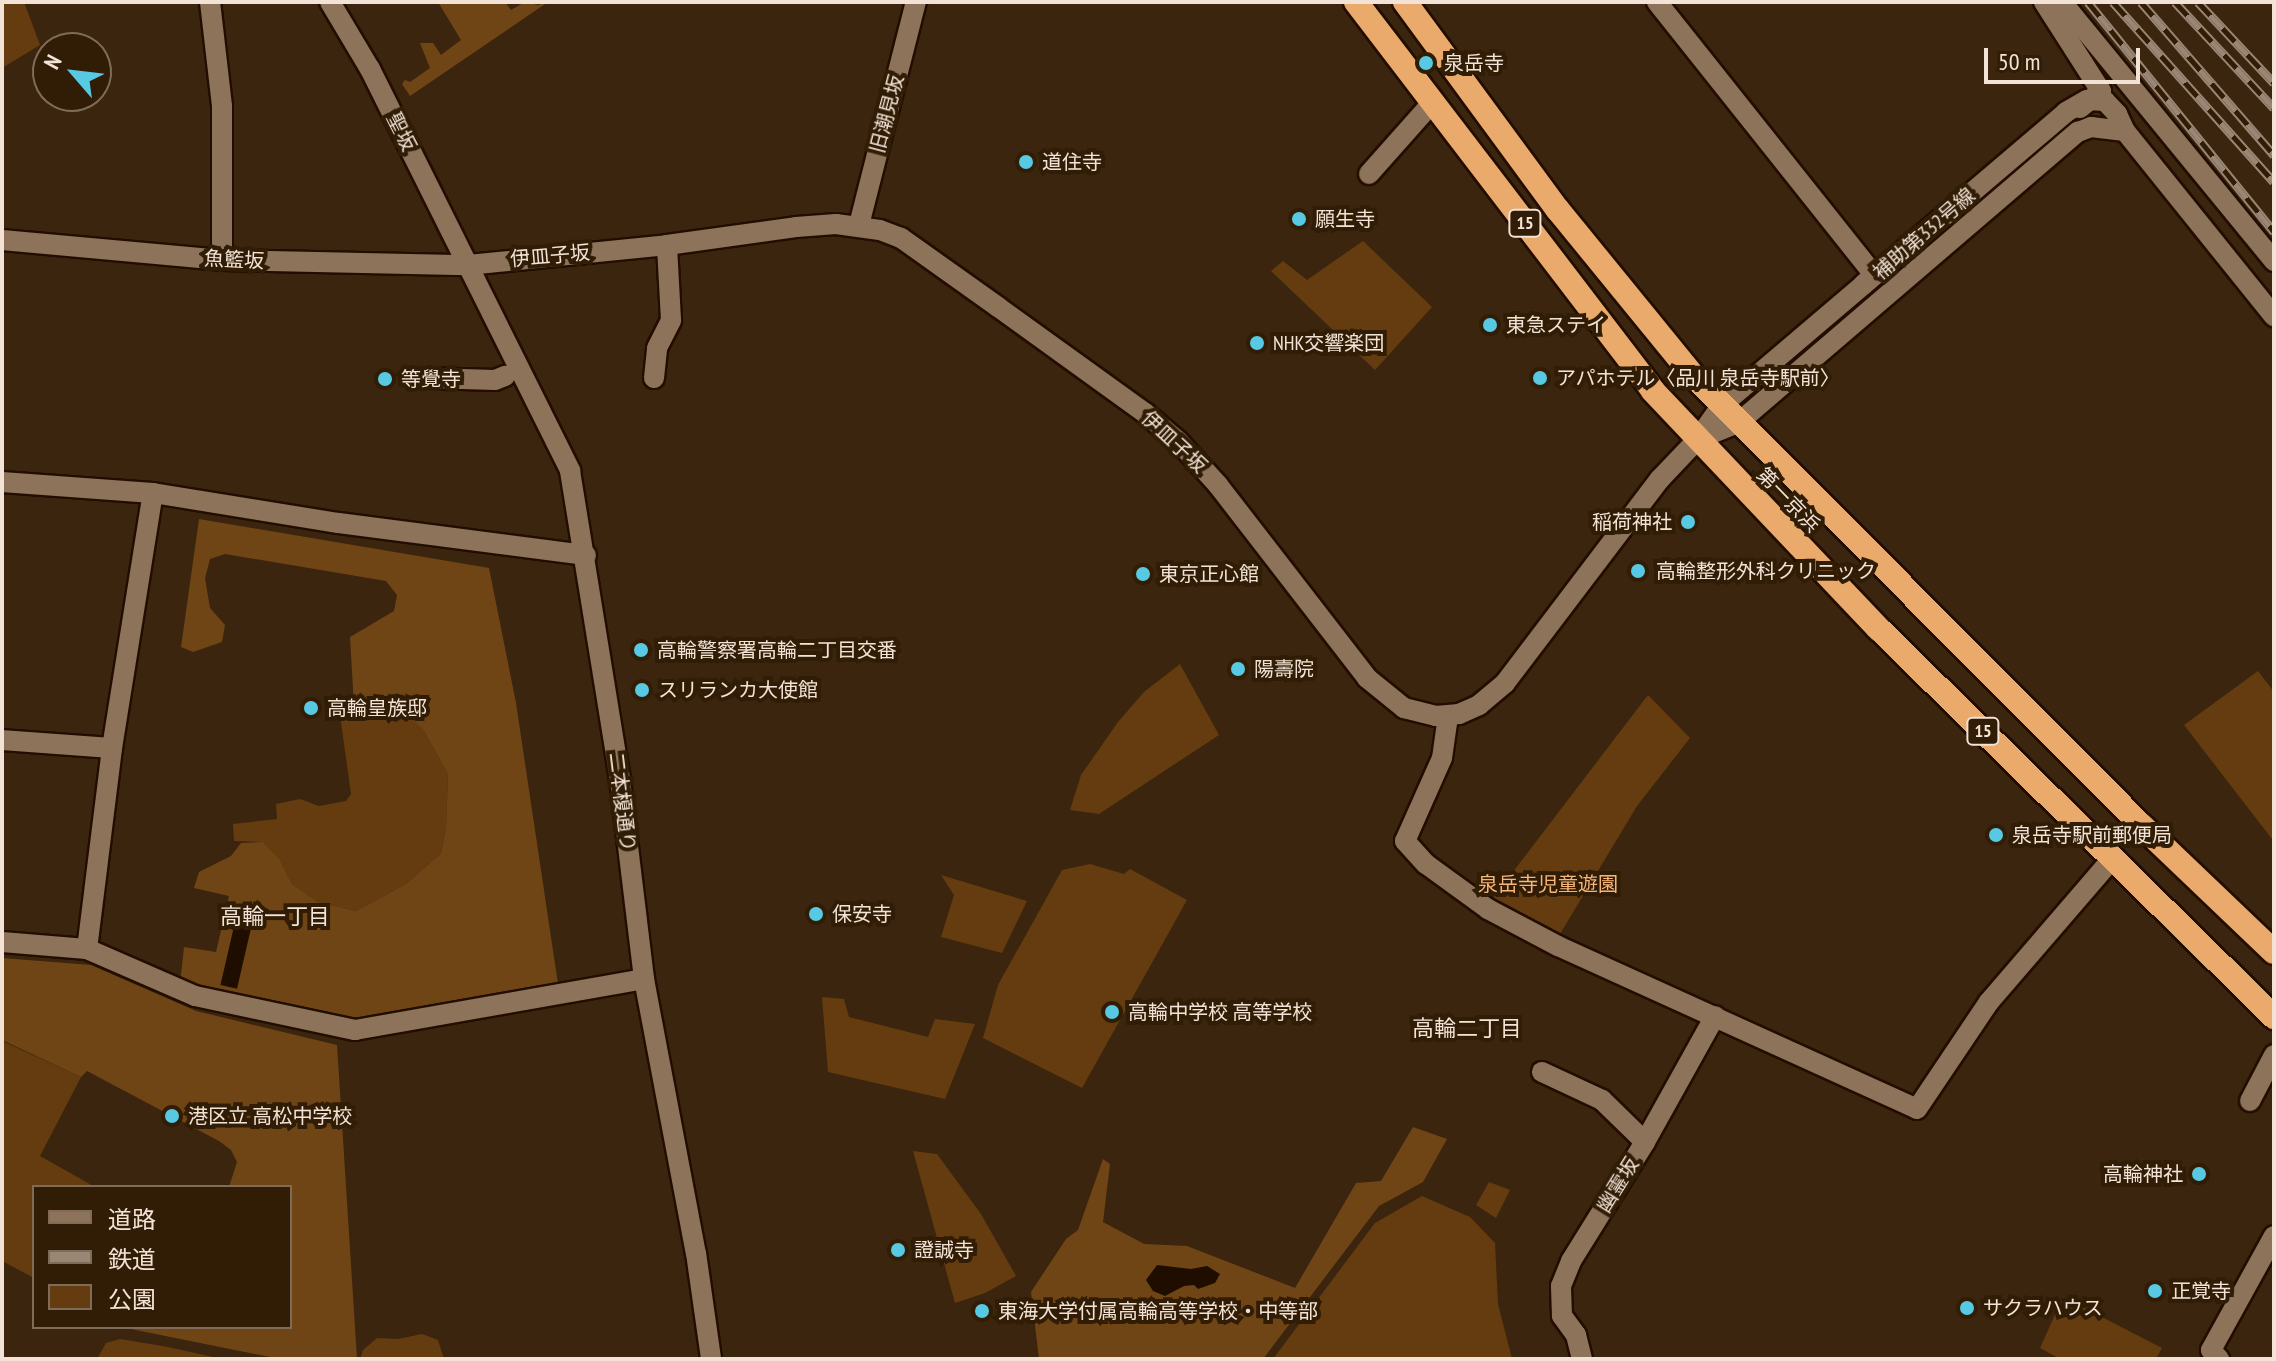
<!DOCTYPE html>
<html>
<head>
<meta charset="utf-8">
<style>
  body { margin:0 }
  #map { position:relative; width:2276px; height:1361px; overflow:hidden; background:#3c250e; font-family:"PT Sans Narrow","Noto Sans JP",sans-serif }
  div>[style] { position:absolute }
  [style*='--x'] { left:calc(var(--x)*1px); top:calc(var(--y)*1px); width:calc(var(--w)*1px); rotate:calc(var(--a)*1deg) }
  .green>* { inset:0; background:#643c0f }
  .forest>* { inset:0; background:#704516 }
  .water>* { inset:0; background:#1f0d00; transform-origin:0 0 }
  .roads { filter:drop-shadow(2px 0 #220e00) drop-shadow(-2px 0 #220e00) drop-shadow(0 2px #220e00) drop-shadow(0 -2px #220e00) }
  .street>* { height:20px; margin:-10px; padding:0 10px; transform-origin:10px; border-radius:10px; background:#8e735b }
  .secondary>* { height:20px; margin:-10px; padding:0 10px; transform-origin:10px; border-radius:10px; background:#8e735b }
  .highway>* { height:24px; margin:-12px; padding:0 12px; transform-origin:12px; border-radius:12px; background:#eaaa6b }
  .rail>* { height:9px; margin-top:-4.5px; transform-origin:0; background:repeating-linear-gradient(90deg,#311c05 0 18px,#998674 0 36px); box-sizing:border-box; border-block:2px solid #998674 }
  .dots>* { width:22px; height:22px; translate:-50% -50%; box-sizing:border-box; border:4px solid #311c05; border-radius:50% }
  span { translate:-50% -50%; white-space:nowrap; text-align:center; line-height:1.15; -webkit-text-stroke:8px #311c05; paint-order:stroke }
  .shield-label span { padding:2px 6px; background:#311c05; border:2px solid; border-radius:6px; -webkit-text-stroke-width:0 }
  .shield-label { font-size:18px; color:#f2e3d6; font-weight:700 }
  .poi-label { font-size:20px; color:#f2e3d6 }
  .left { translate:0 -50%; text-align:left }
  .right { translate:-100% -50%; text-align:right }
  .street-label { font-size:20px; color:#f2e3d6 }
  .park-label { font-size:20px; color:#f7b679 }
  .neighbourhood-label { font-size:22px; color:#f2e3d6 }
  .frame { position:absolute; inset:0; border:4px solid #f2e3d6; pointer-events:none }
  .legend { position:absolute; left:32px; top:1185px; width:260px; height:144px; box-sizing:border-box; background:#311c05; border:2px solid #7e6c59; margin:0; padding:10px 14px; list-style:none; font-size:24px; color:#f2e3d6 }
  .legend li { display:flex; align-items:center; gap:16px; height:40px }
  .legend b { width:40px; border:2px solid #7e6c59 }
  .north { position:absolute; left:32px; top:32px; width:80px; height:80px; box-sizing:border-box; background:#311c05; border:2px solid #7e6c59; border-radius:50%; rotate:298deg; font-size:22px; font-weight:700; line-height:32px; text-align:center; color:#f2e3d6 }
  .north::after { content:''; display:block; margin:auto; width:28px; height:36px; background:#57c9e2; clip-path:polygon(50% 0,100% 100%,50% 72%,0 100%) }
  .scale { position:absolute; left:1984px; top:48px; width:156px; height:36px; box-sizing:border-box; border:4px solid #f2e3d6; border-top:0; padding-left:10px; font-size:24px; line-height:28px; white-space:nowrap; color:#f2e3d6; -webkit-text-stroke:6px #311c05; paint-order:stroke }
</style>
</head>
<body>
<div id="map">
  <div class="green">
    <div style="clip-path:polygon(24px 2px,40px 45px,2px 68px,2px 3px)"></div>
    <div style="clip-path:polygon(1363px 241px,1432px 307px,1375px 370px,1271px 271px,1283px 261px,1307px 280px)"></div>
    <div style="clip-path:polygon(1180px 664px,1219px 735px,1099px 814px,1070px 810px,1081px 775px,1118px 722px,1144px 692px)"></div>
    <div style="clip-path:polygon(2258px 671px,2274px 692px,2272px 839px,2184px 725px)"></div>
    <div style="clip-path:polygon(1648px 695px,1690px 738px,1637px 806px,1560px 934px,1493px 898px)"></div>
    <div style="clip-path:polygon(354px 706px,408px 715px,424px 731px,448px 774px,446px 828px,441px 853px,406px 884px,356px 911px,318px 902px,292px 884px,279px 858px,263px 842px,234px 841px,233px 824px,277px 819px,276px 804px,300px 799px,319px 806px,346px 801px,351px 794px,339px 708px)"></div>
    <div style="clip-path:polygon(1090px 864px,1124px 874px,1130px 869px,1187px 900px,1082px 1088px,983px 1038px,998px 985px,1062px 870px)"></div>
    <div style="clip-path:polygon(941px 875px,1027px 901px,1002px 953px,941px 937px,954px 895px)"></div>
    <div style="clip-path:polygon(822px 997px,844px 999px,849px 1017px,928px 1037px,935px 1019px,975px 1024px,945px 1099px,828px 1072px)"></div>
    <div style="clip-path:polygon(2px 1041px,81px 1077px,40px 1156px,95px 1187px,34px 1187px,34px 1278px,2px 1261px)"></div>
    <div style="clip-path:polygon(913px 1151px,937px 1154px,981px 1214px,1016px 1276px,985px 1293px,955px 1303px)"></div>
    <div style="clip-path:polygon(1489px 1182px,1510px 1190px,1496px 1218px,1476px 1205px)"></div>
    <div style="clip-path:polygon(1422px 1196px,1470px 1217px,1495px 1243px,1498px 1304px,1512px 1359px,1273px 1359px,1375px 1223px)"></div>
    <div style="clip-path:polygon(2063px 1297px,2162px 1348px,2156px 1359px,2060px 1359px,2040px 1348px)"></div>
    <div style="clip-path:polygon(422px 1334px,438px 1340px,444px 1359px,360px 1359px,363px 1350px,377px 1338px,398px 1339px)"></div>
    <div style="clip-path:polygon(120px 1339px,168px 1347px,222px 1359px,97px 1359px,106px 1343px)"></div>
  </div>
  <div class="forest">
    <div style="clip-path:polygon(438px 2px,505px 2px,511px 10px,525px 2px,538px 5px,548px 2px,410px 96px,402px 84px,405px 80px,410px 82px,430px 68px,420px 43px,433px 43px,441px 55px,461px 40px)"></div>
    <div style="clip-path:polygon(199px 519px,489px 568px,516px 703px,558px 984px,356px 1026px,180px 984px,184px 947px,216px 952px,229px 896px,194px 888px,199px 872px,231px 856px,241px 843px,263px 842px,279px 858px,292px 884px,318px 902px,356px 911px,406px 884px,441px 853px,446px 828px,448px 774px,424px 731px,408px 715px,354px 706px,350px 637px,394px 611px,397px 595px,386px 581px,225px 554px,210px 559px,205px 578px,210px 608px,225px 625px,222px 642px,193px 652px,181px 647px)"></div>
    <div style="clip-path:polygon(2px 958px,91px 965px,196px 1011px,337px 1045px,357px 1359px,280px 1359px,121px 1327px,290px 1327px,290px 1187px,229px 1187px,237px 1162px,231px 1150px,219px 1141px,87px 1071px,81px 1077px,2px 1040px)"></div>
    <div style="clip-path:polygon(1413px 1127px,1447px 1139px,1423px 1182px,1379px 1206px,1263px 1359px,1039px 1359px,1031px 1292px,1066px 1239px,1078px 1230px,1103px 1159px,1110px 1164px,1103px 1222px,1144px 1244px,1187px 1246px,1295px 1288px,1356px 1183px,1381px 1181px)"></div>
  </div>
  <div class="water">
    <div style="left:238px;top:909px;width:17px;height:78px;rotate:13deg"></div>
    <div style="clip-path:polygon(1157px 1265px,1191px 1269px,1207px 1266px,1220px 1274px,1215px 1283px,1198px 1289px,1194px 1285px,1184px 1286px,1165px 1296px,1153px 1291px,1146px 1280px)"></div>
  </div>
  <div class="roads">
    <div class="street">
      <div style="--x:210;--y:2;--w:105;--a:83.4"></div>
      <div style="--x:222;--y:106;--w:154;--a:90"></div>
      <div style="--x:1657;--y:2;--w:349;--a:51.5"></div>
      <div style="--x:1874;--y:275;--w:15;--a:138"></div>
      <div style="--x:2044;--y:2;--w:106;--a:57.4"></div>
      <div style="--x:2101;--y:91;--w:27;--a:141"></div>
      <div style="--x:2062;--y:2;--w:335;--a:50.7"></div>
      <div style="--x:1369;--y:174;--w:96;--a:-48.4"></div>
      <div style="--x:859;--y:225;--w:230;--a:-75.7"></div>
      <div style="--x:429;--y:378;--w:66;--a:1.7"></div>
      <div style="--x:495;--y:380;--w:11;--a:-22"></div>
      <div style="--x:654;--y:378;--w:30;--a:-84"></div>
      <div style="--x:657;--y:348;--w:31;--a:-63"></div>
      <div style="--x:671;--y:320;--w:75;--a:-93.1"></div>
      <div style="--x:2;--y:482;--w:151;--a:4.2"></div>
      <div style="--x:153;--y:493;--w:188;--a:9.2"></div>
      <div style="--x:339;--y:523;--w:249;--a:7.4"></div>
      <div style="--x:1448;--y:716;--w:42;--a:98.1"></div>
      <div style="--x:1442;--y:758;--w:91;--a:114"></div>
      <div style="--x:1405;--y:841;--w:31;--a:48"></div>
      <div style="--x:1426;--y:864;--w:77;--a:36"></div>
      <div style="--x:1488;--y:909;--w:79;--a:27.9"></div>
      <div style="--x:1558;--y:946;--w:394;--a:24.4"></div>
      <div style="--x:1917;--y:1109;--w:129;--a:-56.1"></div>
      <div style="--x:1989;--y:1002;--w:190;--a:-49.3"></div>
      <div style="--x:2;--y:740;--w:110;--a:4.2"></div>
      <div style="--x:2;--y:942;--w:85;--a:4.7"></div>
      <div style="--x:87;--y:949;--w:118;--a:23.5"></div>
      <div style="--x:195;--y:996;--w:164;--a:12"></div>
      <div style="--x:355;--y:1030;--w:293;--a:-10"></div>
      <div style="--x:87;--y:949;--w:203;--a:-82.9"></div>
      <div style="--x:112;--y:748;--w:258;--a:-80.9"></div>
      <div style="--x:1542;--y:1072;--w:66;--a:25"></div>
      <div style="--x:1602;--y:1100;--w:60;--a:44.3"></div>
      <div style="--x:2250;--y:1101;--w:52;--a:-62.4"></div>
      <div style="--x:1582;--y:1359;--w:25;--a:-104"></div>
      <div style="--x:1576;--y:1335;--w:24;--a:-126"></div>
      <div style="--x:1562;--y:1316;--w:30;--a:-92"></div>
      <div style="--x:1561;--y:1286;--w:27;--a:-68"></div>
      <div style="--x:1571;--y:1261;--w:140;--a:-58.1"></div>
      <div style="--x:1645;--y:1142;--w:144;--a:-60.9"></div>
      <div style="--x:2219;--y:1359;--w:12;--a:-132"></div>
      <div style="--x:2211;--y:1350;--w:130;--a:-61.1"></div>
    </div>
    <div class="secondary">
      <div style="--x:330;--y:2;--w:78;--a:59.2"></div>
      <div style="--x:370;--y:69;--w:449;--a:63.5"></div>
      <div style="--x:570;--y:471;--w:305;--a:80.8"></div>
      <div style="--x:619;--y:772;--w:209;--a:83.1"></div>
      <div style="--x:644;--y:979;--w:279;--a:79.3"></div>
      <div style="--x:696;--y:1253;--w:107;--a:81.9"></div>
      <div style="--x:2;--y:240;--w:221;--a:5.2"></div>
      <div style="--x:222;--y:260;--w:246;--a:1.2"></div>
      <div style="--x:468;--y:265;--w:200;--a:-5.7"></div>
      <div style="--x:667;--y:245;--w:130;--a:-7.9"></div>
      <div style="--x:796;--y:227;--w:40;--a:-4.3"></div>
      <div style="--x:836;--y:224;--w:44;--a:7.8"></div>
      <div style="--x:880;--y:230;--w:22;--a:21"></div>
      <div style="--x:901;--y:238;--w:119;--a:35.4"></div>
      <div style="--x:998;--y:307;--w:181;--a:35.8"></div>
      <div style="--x:1145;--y:413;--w:43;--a:40.3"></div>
      <div style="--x:1178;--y:441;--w:59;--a:47.7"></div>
      <div style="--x:1218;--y:485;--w:244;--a:52.3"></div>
      <div style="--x:1367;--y:678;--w:48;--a:39"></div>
      <div style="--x:1404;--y:708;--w:33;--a:14"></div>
      <div style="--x:1436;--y:716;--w:23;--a:-5"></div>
      <div style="--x:1459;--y:714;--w:22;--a:-24"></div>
      <div style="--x:1479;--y:705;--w:34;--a:-40"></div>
      <div style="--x:1505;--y:683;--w:255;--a:-52.8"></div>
      <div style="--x:1659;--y:480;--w:57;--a:-46.4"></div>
      <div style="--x:1698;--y:439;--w:40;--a:-55.1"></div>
      <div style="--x:1721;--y:406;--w:453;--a:-40.4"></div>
      <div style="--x:2066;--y:112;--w:24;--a:-30"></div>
      <div style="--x:2087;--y:100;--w:18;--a:3"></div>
      <div style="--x:2105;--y:101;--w:18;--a:47"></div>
      <div style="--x:2117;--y:114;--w:19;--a:65"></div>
      <div style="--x:2125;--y:131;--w:238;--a:51.2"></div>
      <div style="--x:1698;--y:439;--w:43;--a:-21.8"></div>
      <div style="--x:1738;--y:423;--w:448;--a:-40.6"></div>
      <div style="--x:2078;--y:132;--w:14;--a:-21"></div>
      <div style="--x:2091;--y:127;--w:34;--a:7"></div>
    </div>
    <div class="highway">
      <div style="--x:1356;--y:2;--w:489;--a:52.6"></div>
      <div style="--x:1653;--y:391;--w:328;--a:46.5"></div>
      <div style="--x:1879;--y:629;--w:554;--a:44.49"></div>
      <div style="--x:1405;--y:2;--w:258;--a:53.7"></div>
      <div style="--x:1558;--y:210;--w:210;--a:50.8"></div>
      <div style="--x:1691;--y:373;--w:639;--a:45.13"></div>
      <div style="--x:2142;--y:826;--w:182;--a:43.7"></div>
    </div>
  </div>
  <div class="rail">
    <div style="--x:2088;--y:2;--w:296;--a:51"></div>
    <div style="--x:2113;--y:2;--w:241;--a:48.2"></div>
    <div style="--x:2141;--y:2;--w:203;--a:49"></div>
    <div style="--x:2175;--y:2;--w:145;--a:47"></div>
    <div style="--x:2198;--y:2;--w:111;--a:46.8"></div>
  </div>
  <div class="dots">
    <div style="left:1426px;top:63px;background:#57c9e2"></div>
    <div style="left:1026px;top:162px;background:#57c9e2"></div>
    <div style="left:1299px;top:219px;background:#57c9e2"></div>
    <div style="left:1490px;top:325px;background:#57c9e2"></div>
    <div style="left:1257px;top:343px;background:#57c9e2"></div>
    <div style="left:1540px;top:378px;background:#57c9e2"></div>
    <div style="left:385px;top:379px;background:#57c9e2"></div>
    <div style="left:1688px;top:522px;background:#57c9e2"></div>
    <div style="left:1638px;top:571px;background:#57c9e2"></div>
    <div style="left:1143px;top:574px;background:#57c9e2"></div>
    <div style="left:641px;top:650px;background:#57c9e2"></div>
    <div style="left:1238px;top:669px;background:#57c9e2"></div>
    <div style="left:642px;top:690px;background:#57c9e2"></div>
    <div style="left:311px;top:708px;background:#57c9e2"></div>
    <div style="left:1996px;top:835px;background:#57c9e2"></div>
    <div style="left:816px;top:914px;background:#57c9e2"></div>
    <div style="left:1112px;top:1012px;background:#57c9e2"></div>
    <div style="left:172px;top:1116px;background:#57c9e2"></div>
    <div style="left:2199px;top:1174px;background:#57c9e2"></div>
    <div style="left:898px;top:1250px;background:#57c9e2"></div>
    <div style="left:2155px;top:1291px;background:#57c9e2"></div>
    <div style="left:1967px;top:1308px;background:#57c9e2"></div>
    <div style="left:982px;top:1311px;background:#57c9e2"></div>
  </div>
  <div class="shield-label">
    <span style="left:1525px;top:223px">15</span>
    <span style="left:1983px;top:731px">15</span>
  </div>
  <div class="poi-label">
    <span class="left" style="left:1444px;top:63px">泉岳寺</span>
    <span class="left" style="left:1042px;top:162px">道住寺</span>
    <span class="left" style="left:1315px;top:219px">願生寺</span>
    <span class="left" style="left:1506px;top:325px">東急ステイ</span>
    <span class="left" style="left:1273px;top:343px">NHK交響楽団</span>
    <span class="left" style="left:1556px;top:378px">アパホテル〈品川 泉岳寺駅前〉</span>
    <span class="left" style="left:401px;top:379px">等覺寺</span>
    <span class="right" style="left:1672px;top:522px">稲荷神社</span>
    <span class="left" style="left:1656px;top:571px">高輪整形外科クリニック</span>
    <span class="left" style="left:1159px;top:574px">東京正心館</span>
    <span class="left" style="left:657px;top:650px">高輪警察署高輪二丁目交番</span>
    <span class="left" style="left:1254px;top:669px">陽壽院</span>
    <span class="left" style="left:658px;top:690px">スリランカ大使館</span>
    <span class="left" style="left:327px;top:708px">高輪皇族邸</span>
    <span class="left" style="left:2012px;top:835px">泉岳寺駅前郵便局</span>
    <span class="left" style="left:832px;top:914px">保安寺</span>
    <span class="left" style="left:1128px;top:1012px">高輪中学校 高等学校</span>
    <span class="left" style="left:188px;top:1116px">港区立 高松中学校</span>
    <span class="right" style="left:2183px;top:1174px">高輪神社</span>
    <span class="left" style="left:914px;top:1250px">證誠寺</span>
    <span class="left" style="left:2171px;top:1291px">正覚寺</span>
    <span class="left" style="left:1983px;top:1308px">サクラハウス</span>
    <span class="left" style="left:998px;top:1311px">東海大学付属高輪高等学校・中等部</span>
  </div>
  <div class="street-label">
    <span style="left:887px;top:114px;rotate:-75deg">旧潮見坂</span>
    <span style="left:401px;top:132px;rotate:63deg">聖坂</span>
    <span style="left:1924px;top:234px;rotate:-41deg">補助第332号線</span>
    <span style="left:550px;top:256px;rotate:-5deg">伊皿子坂</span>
    <span style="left:234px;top:260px;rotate:3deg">魚籃坂</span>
    <span style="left:1174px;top:442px;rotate:43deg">伊皿子坂</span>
    <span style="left:1788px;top:500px;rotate:46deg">第一京浜</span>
    <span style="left:622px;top:802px;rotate:83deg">二本榎通り</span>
    <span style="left:1618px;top:1185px;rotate:-58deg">幽霊坂</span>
  </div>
  <div class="park-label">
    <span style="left:1548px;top:884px">泉岳寺児童遊園</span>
  </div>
  <div class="neighbourhood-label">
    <span style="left:275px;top:917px">高輪一丁目</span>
    <span style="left:1467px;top:1029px">高輪二丁目</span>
  </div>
  <div class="frame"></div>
  <ul class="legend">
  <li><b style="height:10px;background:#8e735b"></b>道路</li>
  <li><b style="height:10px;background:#998674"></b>鉄道</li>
  <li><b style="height:22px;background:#643c0f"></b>公園</li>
  </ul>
  <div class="north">N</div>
  <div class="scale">50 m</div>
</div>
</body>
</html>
